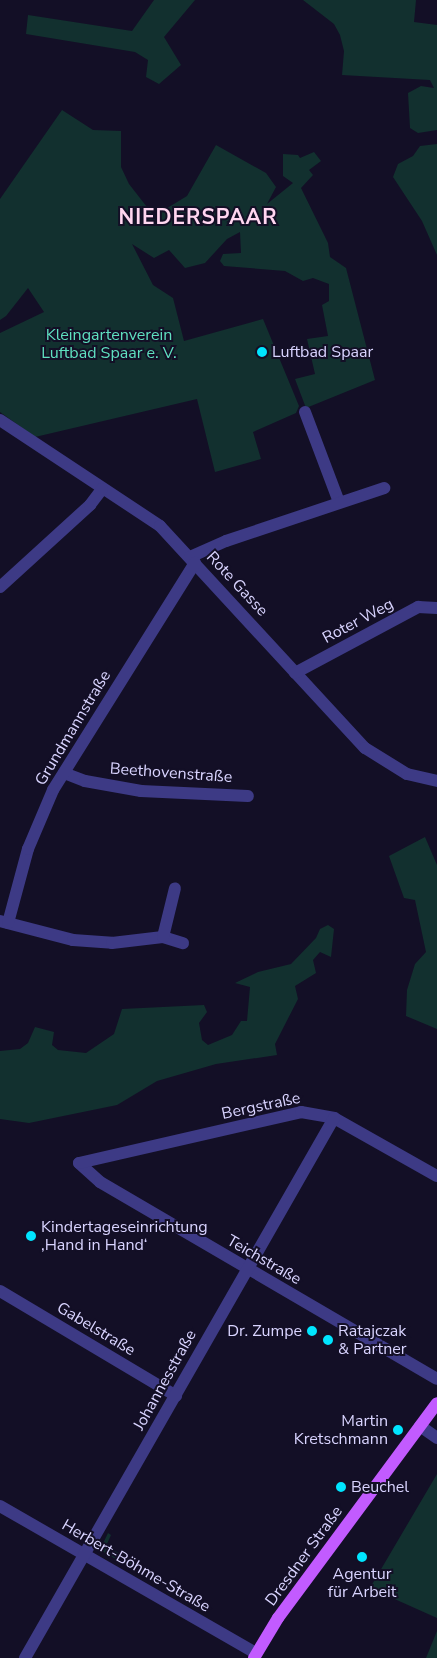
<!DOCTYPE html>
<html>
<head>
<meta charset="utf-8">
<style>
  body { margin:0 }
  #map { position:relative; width:437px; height:1658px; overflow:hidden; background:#130f26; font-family:"Nunito Sans",sans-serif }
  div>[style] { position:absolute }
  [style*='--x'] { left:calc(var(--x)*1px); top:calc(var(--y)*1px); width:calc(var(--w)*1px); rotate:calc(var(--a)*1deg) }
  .green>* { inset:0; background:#12302f }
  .minor>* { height:12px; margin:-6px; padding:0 6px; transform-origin:6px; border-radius:6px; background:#3d3a85 }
  .major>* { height:12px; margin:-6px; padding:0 6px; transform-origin:6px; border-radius:6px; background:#c25bff }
  .dots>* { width:14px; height:14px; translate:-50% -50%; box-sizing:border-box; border:2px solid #130f26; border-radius:50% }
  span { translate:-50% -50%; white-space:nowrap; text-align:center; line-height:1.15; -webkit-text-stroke:4px #130f26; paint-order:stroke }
  .park-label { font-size:16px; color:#5fe0c0 }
  .poi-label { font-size:16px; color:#d9d4ff }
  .left { translate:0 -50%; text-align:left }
  .right { translate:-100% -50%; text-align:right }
  .street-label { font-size:16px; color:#d9d4ff }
  .district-label { font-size:21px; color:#ffd6f0; font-weight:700; letter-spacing:1px }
</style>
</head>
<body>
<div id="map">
  <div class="green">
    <div style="clip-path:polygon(154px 0,195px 0,164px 37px,181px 65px,159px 84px,146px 77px,148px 60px,135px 52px,26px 34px,28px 15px,132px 31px)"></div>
    <div style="clip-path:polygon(303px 0,416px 0,414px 22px,437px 25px,437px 130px,418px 133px,410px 128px,408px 93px,421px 86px,434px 88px,430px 80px,342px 75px,344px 51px,340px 35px,334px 24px)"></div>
    <div style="clip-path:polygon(62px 110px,93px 130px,121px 131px,121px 167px,129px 184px,154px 216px,187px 196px,216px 145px,266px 173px,276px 187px,267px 204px,293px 183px,283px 176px,283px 154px,298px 155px,300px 158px,314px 152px,321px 161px,309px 170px,313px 175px,301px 188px,328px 243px,330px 257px,346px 268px,375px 380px,306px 408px,295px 379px,315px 374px,307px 339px,328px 336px,322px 305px,329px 301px,329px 284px,313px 278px,303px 281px,285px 271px,224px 266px,220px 261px,223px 254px,241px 253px,240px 232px,227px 239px,205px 263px,185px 268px,169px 250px,154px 258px,132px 244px,153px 285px,173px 298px,184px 341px,263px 319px,299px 406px,296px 413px,253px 432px,261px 459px,215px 472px,197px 399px,35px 437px,0 412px,0 333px,44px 312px,28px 288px,6px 316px,0 320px,0 199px)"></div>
    <div style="clip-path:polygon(437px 144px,437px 255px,422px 221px,393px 177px,398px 164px,413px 156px,420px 146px)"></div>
    <div style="clip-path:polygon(425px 837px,437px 865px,437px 1029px,406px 1016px,407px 990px,415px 964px,426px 952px,415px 900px,404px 898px,389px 856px)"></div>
    <div style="clip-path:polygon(328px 925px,334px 929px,331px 957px,320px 952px,313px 960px,316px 973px,295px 986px,298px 999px,275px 1044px,277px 1055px,216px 1064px,157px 1081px,117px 1105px,29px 1123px,0 1119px,0 1051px,20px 1049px,28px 1043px,35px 1027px,54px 1032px,52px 1045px,58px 1050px,86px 1053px,114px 1034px,122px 1009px,204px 1005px,207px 1012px,199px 1023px,202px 1040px,208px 1045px,232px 1035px,241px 1021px,247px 1021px,250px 987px,235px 983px,258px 972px,291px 964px,316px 938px,320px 929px)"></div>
    <div style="clip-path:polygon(437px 1474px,437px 1618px,370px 1588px)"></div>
    <div style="clip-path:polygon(108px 1533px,111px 1535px,106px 1546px,138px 1564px,135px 1570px,100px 1550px)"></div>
    <div style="clip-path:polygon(437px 1631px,437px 1658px,426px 1658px)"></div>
  </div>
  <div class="minor">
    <div style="--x:305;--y:412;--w:96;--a:69.3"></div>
    <div style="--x:0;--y:420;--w:192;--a:33.5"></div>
    <div style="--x:160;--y:526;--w:302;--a:47.3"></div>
    <div style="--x:365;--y:748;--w:49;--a:31.8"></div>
    <div style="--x:407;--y:774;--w:31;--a:13"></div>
    <div style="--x:190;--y:557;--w:39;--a:-24"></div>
    <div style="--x:226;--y:541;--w:167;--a:-18.5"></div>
    <div style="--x:0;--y:587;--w:122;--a:-42.3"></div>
    <div style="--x:90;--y:505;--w:20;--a:-53"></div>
    <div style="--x:295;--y:673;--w:140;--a:-28.2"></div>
    <div style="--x:418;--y:607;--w:19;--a:3"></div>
    <div style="--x:64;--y:773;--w:22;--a:21"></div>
    <div style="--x:85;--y:781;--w:57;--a:10.1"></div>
    <div style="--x:141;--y:791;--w:107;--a:2.7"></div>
    <div style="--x:0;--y:921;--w:75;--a:14.6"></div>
    <div style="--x:73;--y:940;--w:39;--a:4"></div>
    <div style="--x:112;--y:943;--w:51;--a:-6.7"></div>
    <div style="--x:163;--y:937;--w:21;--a:17"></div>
    <div style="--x:8;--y:923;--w:77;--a:-74.9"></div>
    <div style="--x:28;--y:849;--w:64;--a:-67"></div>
    <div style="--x:53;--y:790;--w:268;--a:-58"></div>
    <div style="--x:163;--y:937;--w:50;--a:-76.2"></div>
    <div style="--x:79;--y:1163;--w:28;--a:42"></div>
    <div style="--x:100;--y:1182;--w:390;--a:30.3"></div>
    <div style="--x:79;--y:1163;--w:228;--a:-12.9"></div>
    <div style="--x:301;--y:1112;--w:34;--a:10"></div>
    <div style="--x:334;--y:1118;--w:118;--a:29.4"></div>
    <div style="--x:0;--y:1291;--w:205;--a:30.8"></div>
    <div style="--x:420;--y:1426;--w:21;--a:35"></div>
    <div style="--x:0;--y:1506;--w:295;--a:29.9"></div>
    <div style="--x:25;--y:1658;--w:622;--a:-60.22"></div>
  </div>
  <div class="major">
    <div style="--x:254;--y:1658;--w:47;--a:-59"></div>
    <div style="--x:278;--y:1618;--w:267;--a:-53.5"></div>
  </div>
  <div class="dots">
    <div style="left:262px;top:352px;background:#00e5ff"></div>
    <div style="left:31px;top:1236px;background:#00e5ff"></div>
    <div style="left:312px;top:1331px;background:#00e5ff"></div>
    <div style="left:328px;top:1340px;background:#00e5ff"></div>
    <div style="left:398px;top:1430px;background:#00e5ff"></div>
    <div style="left:341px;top:1487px;background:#00e5ff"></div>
    <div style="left:362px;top:1557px;background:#00e5ff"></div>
  </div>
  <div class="park-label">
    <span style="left:109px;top:344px">Kleingartenverein<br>Luftbad Spaar e. V.</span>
  </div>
  <div class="poi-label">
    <span class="left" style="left:272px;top:352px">Luftbad Spaar</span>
    <span class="left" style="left:41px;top:1236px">Kindertageseinrichtung<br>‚Hand in Hand‘</span>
    <span class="right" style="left:302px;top:1331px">Dr. Zumpe</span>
    <span class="left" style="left:338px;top:1340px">Ratajczak<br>&amp; Partner</span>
    <span class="right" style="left:388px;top:1430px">Martin<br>Kretschmann</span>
    <span class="left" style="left:351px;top:1487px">Beuchel</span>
    <span style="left:362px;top:1583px">Agentur<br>für Arbeit</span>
  </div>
  <div class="street-label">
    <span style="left:237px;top:584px;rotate:47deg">Rote Gasse</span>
    <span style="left:358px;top:621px;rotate:-28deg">Roter Weg</span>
    <span style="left:73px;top:728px;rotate:-59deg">Grundmannstraße</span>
    <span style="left:171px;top:773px;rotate:4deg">Beethovenstraße</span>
    <span style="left:261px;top:1106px;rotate:-12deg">Bergstraße</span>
    <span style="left:264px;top:1260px;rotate:30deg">Teichstraße</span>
    <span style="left:96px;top:1329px;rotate:31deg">Gabelstraße</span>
    <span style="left:165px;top:1380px;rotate:-61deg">Johannesstraße</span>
    <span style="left:304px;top:1556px;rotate:-54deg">Dresdner Straße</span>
    <span style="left:136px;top:1566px;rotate:30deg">Herbert-Böhme-Straße</span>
  </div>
  <div class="district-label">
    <span style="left:198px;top:217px">NIEDERSPAAR</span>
  </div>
</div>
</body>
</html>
